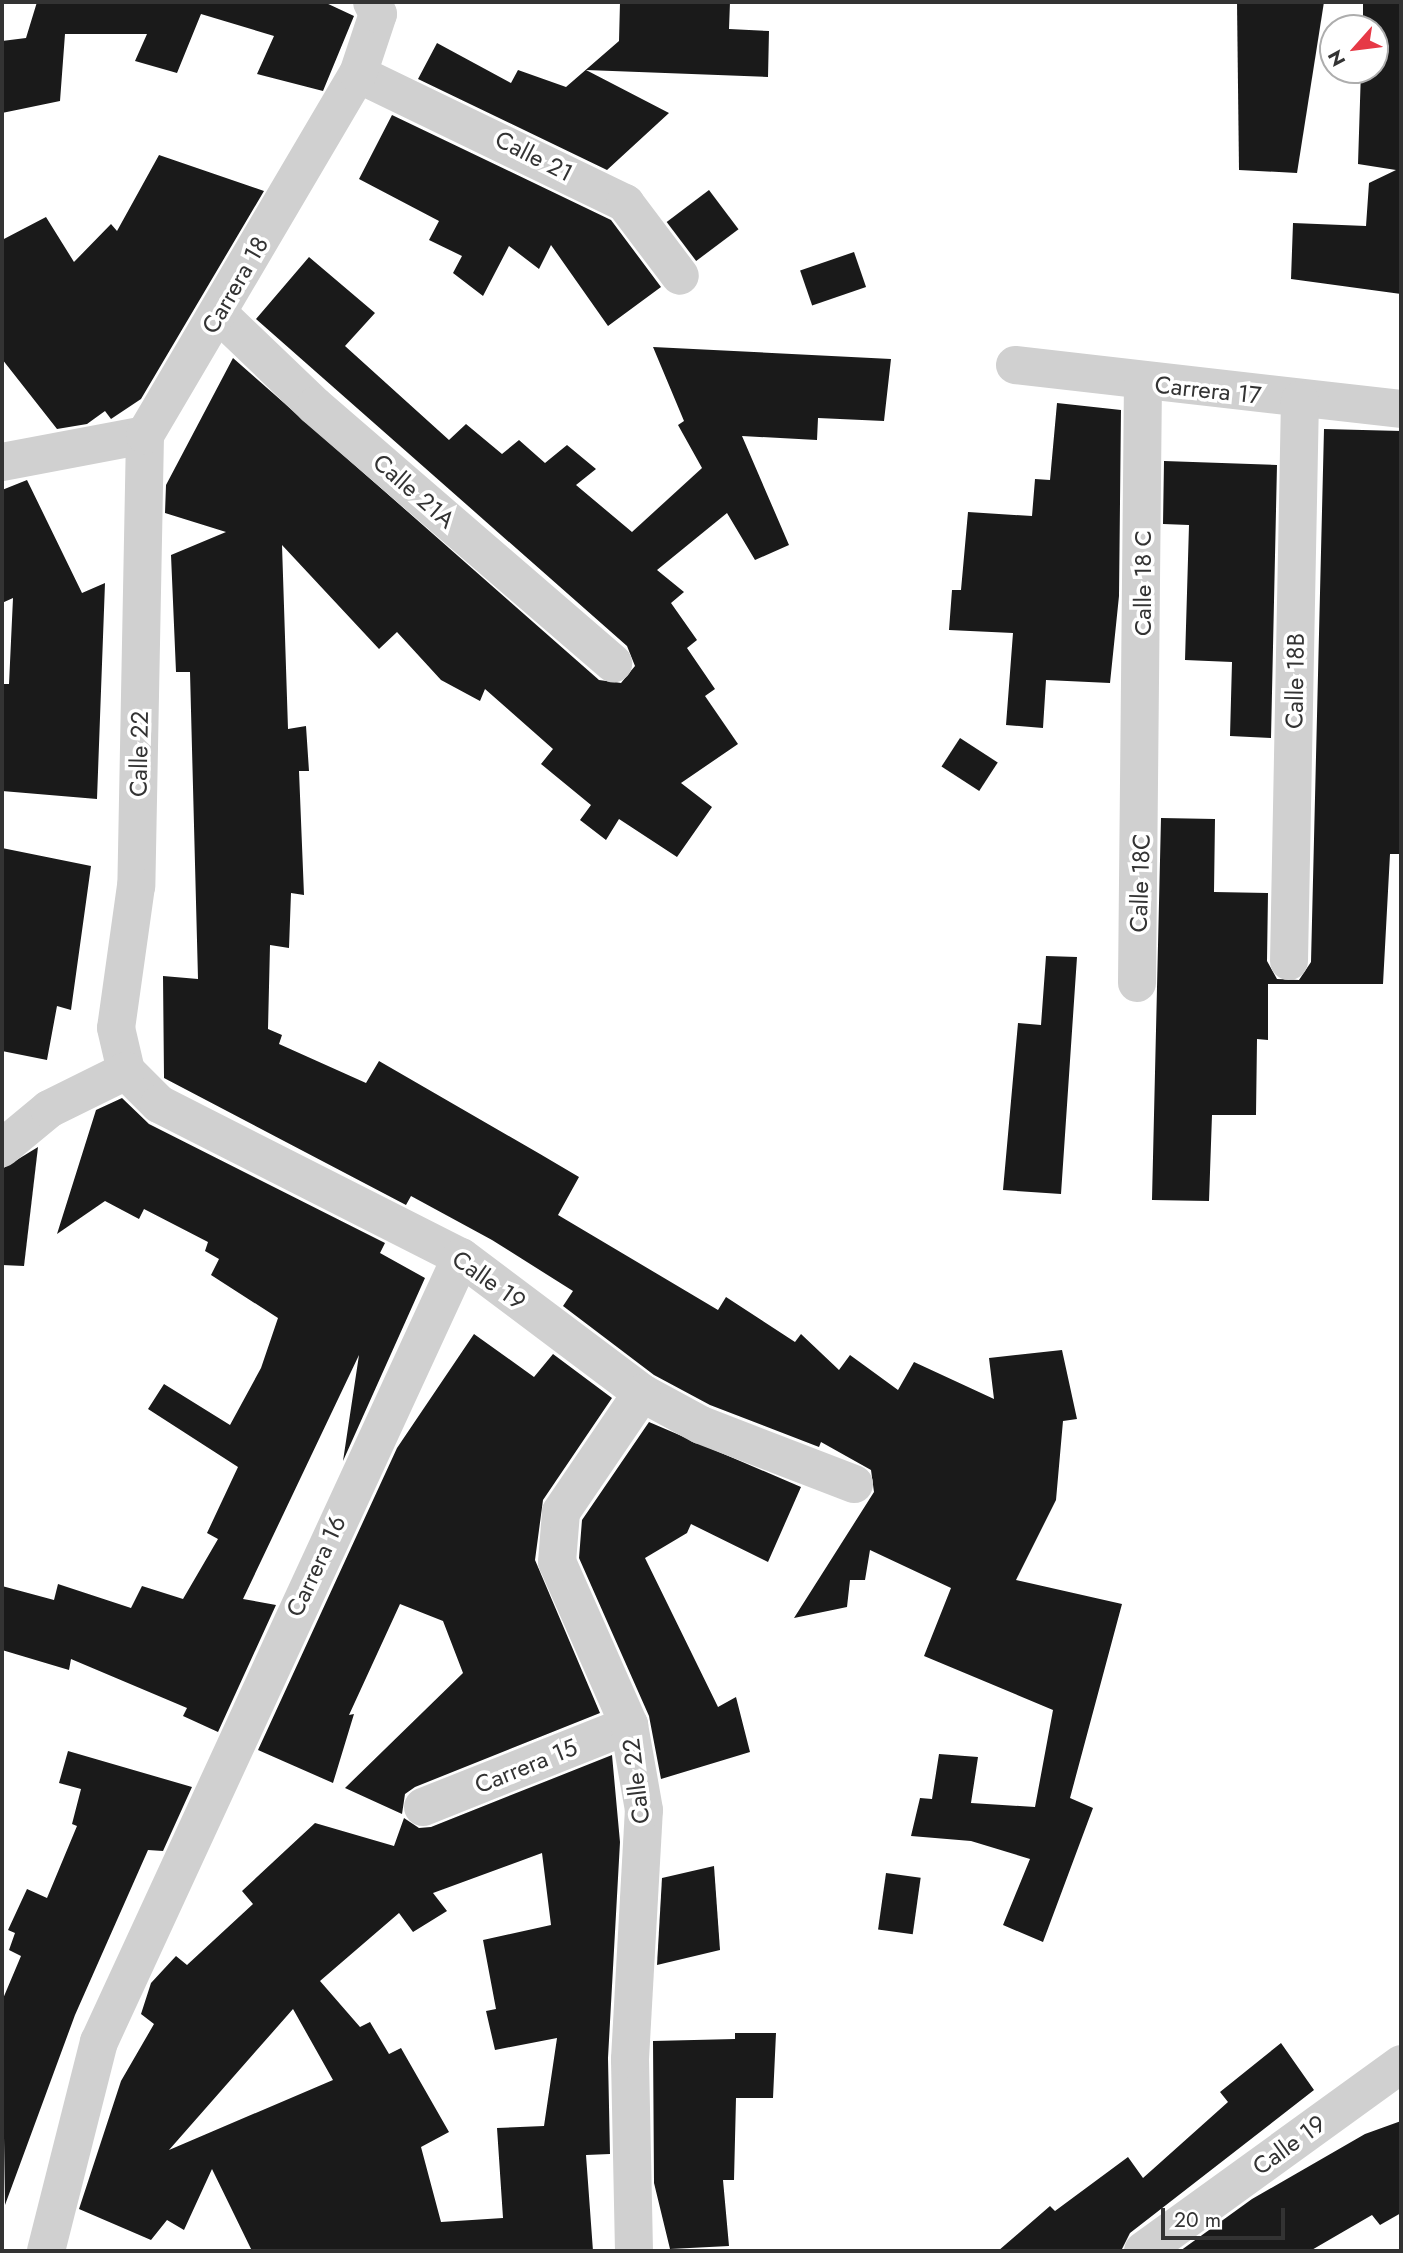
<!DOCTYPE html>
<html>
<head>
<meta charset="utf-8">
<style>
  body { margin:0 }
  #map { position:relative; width:1403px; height:2253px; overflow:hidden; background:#fff; font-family:Jost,sans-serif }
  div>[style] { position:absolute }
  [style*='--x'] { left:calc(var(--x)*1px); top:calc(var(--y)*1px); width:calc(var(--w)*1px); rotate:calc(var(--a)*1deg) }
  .building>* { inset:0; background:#1a1a1a; transform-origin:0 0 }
  .minor>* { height:38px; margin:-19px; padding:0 19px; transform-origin:19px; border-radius:19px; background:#d0d0d0 }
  span { translate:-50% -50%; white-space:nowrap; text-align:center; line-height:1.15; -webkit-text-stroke:7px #fff; paint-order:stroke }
  .street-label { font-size:24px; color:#333 }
  .frame { position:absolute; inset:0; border:4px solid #333; pointer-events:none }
  .north { position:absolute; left:1319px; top:14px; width:70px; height:70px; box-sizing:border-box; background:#fff; border:2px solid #adadad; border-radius:50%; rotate:242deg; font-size:19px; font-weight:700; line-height:28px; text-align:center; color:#333 }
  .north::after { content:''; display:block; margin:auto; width:24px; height:32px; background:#e63946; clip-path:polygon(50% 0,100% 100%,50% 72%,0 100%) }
  .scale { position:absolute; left:1161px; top:2208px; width:124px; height:32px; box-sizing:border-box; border:4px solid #333; border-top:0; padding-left:9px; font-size:21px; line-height:24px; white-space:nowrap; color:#333; -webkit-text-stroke:5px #fff; paint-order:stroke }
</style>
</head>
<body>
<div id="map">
  <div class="building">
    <div style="clip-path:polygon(37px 2px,324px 2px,354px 16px,323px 91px,257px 74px,274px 36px,201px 14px,177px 73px,135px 61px,147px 34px,65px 34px,60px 101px,2px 113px,2px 41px,26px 38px)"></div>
    <div style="clip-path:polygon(620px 2px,730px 2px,729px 29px,769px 31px,768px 77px,586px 70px,669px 113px,607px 170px,418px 79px,437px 43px,511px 83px,518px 70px,566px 87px,619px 41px)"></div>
    <div style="clip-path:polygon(1237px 2px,1324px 2px,1297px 173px,1239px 170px)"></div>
    <div style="clip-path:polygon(1363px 2px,1401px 2px,1401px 294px,1291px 279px,1293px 223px,1366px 226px,1369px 183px,1396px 170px,1358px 164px,1361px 70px,1375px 70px,1375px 28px,1363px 28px)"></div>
    <div style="clip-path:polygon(392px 115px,611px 220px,661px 287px,608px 326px,551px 245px,539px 269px,509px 246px,483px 296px,453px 273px,462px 256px,429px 240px,439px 221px,359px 179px)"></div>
    <div style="clip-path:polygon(159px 155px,264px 191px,141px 399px,111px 419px,105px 411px,87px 424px,57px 429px,2px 359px,2px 240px,46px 217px,74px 262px,111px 224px,117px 231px)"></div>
    <div style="left:709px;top:190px;width:49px;height:53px;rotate:53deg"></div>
    <div style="left:854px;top:252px;width:37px;height:57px;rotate:71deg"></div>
    <div style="clip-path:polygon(309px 257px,375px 313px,345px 346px,449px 440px,466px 424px,502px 454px,519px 440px,545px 463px,567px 445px,596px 469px,576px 485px,632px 532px,702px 468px,678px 425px,684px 421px,653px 347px,891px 359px,884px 421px,818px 418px,817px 440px,742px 436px,789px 545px,755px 560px,727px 513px,657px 570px,684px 592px,671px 603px,697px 640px,687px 648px,715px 689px,705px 696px,738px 744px,681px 783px,712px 807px,677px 857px,619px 819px,606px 840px,580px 820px,591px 805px,541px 764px,553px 749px,485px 689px,480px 701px,441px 680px,397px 632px,379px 649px,282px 545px,288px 729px,306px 726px,309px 771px,299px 771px,304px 895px,291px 893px,289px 948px,270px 945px,268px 1029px,282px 1035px,279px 1044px,366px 1083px,379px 1061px,540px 1154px,579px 1177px,558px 1215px,718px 1310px,726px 1297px,795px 1342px,801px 1334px,839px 1370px,850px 1355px,898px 1390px,914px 1362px,994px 1399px,989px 1358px,1062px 1350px,1077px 1419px,1063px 1421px,1056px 1500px,1016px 1580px,1122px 1604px,1070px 1798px,1093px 1808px,1043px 1942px,1003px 1925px,1030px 1859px,971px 1841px,911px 1836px,920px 1798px,932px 1799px,939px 1754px,978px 1757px,971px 1803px,1035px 1807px,1053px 1710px,924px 1656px,951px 1588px,870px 1550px,865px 1580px,850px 1580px,847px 1607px,794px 1618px,874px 1492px,871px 1470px,821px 1442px,819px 1447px,710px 1405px,654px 1375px,563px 1306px,573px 1291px,492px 1240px,411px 1196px,406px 1205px,164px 1078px,163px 976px,198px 979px,190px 672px,176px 672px,171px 555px,226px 532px,165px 513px,166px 485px,233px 358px,599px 680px,621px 683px,635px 666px,627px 646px,256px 319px)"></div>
    <div style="clip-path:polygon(1057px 403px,1121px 410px,1119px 596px,1110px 683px,1046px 680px,1043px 728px,1006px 725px,1013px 633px,949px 630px,952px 590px,961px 590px,968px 512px,1032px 516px,1035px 479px,1050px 480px)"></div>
    <div style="clip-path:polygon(1324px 429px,1401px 431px,1401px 854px,1390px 854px,1383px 984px,1268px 984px,1268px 1040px,1257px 1039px,1256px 1115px,1212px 1115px,1209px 1201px,1152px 1200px,1161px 818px,1215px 819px,1214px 892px,1268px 893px,1267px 961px,1277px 979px,1299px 980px,1311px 962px)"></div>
    <div style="clip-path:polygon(1164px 461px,1277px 465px,1271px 738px,1230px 736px,1232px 662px,1185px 660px,1189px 525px,1163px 524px)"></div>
    <div style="clip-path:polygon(27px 480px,82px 593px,105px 583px,97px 799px,2px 791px,2px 684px,9px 684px,13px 598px,2px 603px,2px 490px)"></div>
    <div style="left:960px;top:738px;width:45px;height:34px;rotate:33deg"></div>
    <div style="clip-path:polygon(2px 848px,91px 866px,71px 1010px,57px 1006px,47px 1060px,2px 1051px)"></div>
    <div style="clip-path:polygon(1046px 956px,1077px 957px,1061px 1194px,1003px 1190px,1018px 1023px,1041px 1025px)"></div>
    <div style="clip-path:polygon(122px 1098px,149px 1124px,385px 1243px,380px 1253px,425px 1278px,343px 1461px,359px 1355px,243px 1599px,276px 1605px,218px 1732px,183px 1716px,187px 1708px,71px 1659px,69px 1670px,2px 1650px,2px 1586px,54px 1600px,58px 1584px,131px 1608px,142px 1586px,183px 1599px,218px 1539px,207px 1533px,238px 1467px,148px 1409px,164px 1384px,230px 1425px,261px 1368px,278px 1318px,211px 1275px,219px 1259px,205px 1251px,208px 1242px,144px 1209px,139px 1219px,105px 1201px,57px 1234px,96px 1110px)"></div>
    <div style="clip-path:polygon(38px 1147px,24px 1266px,2px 1265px,2px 1169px)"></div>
    <div style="clip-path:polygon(474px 1334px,534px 1377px,553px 1354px,612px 1398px,543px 1500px,535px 1560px,600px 1713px,415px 1787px,405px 1794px,402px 1814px,345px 1788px,463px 1673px,443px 1621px,400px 1604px,349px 1715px,354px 1714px,333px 1783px,258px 1750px,397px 1448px)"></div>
    <div style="clip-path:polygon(649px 1422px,801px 1487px,768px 1562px,691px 1524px,687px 1533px,645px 1558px,718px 1707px,736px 1697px,750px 1752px,661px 1779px,649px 1716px,579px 1558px,582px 1520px)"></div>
    <div style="clip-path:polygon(68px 1751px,192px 1787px,163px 1851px,148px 1850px,75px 2015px,5px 2205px,2px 2001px,21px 1956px,9px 1950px,15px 1933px,8px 1930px,27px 1889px,47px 1898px,77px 1826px,72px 1824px,81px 1789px,59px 1783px)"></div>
    <div style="clip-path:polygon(evenodd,612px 1755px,620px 1842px,608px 2058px,610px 2154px,586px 2155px,593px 2251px,252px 2251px,212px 2169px,184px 2230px,167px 2220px,151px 2240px,79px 2209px,121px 2081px,154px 2024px,141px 2014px,151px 1983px,176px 1956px,187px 1965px,253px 1904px,242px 1891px,315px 1823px,394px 1846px,404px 1818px,419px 1828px,431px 1827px,612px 1755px,542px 1853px,551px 1925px,483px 1940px,496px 2009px,486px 2011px,495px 2050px,557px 2038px,544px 2126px,497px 2128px,503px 2218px,441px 2222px,421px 2147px,449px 2132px,401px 2048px,389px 2054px,370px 2022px,360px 2027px,320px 1981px,399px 1913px,413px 1932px,447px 1911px,433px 1893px,542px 1853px,612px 1755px,293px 2009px,333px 2080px,169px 2150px,293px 2009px)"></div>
    <div style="clip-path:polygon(714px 1866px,720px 1950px,657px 1965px,662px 1878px)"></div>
    <div style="left:886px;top:1873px;width:35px;height:57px;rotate:8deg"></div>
    <div style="clip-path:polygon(735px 2033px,776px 2033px,773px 2098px,736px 2098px,734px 2180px,723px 2180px,729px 2246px,670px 2249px,654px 2183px,653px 2041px,735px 2039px)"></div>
    <div style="clip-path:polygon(1281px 2043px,1314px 2090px,1130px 2233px,1121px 2251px,998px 2251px,1050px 2206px,1055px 2211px,1128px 2157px,1143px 2178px,1228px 2102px,1220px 2092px)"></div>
    <div style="clip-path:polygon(1401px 2121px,1401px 2213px,1380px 2225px,1372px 2215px,1310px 2251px,1180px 2251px,1252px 2199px,1365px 2134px)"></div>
  </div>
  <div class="minor">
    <div style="--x:358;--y:74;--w:297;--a:25.8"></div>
    <div style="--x:625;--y:203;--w:91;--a:53"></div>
    <div style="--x:219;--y:314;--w:133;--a:43.8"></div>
    <div style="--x:315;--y:406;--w:394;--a:40.8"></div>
    <div style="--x:1015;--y:365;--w:388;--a:6.5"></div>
    <div style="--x:145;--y:435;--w:451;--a:91.1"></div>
    <div style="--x:136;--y:886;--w:143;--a:98"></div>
    <div style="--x:116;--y:1028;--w:44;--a:76.9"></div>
    <div style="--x:126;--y:1071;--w:47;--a:45"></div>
    <div style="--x:159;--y:1104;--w:339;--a:26.9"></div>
    <div style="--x:461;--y:1257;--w:226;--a:36.9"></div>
    <div style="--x:642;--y:1393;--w:67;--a:28.5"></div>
    <div style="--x:701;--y:1425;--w:164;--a:21.1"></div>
    <div style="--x:2;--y:462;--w:146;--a:-10.7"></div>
    <div style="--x:145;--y:435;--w:419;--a:-59.5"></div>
    <div style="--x:358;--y:74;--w:63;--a:-71.6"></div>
    <div style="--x:378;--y:14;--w:13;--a:-117"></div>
    <div style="--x:1289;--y:961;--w:561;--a:-88.88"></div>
    <div style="--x:1137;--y:983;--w:600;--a:-89.43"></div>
    <div style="--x:2;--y:1148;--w:61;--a:-39.7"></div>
    <div style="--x:49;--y:1109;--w:86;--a:-26.3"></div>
    <div style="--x:423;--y:1807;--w:222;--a:-21.7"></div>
    <div style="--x:46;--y:2251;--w:216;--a:-75.8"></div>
    <div style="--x:99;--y:2042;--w:864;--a:-65.24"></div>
    <div style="--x:634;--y:2251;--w:192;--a:-91.2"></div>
    <div style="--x:630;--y:2059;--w:249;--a:-86.8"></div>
    <div style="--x:644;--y:1810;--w:86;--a:-100"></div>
    <div style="--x:629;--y:1725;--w:178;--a:-113.8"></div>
    <div style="--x:557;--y:1562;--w:50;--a:-85.4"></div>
    <div style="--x:561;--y:1512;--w:144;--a:-55.8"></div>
    <div style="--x:1143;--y:2251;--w:319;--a:-35.9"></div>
  </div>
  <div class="street-label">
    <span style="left:534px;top:156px;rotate:27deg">Calle 21</span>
    <span style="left:235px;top:285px;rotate:-60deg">Carrera 18</span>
    <span style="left:1208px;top:390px;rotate:6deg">Carrera 17</span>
    <span style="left:414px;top:491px;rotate:41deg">Calle 21A</span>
    <span style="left:1143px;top:583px;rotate:-90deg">Calle 18 C</span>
    <span style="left:1295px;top:681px;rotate:-89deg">Calle 18B</span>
    <span style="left:139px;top:754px;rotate:-89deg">Calle 22</span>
    <span style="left:1140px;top:883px;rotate:-88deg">Calle 18C</span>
    <span style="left:489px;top:1280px;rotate:35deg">Calle 19</span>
    <span style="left:316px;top:1566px;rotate:-65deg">Carrera 16</span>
    <span style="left:526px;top:1766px;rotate:-22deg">Carrera 15</span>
    <span style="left:636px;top:1781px;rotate:-97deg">Calle 22</span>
    <span style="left:1289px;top:2145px;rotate:-36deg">Calle 19</span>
  </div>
  <div class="frame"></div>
  <div class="north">N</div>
  <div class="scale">20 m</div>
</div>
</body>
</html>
